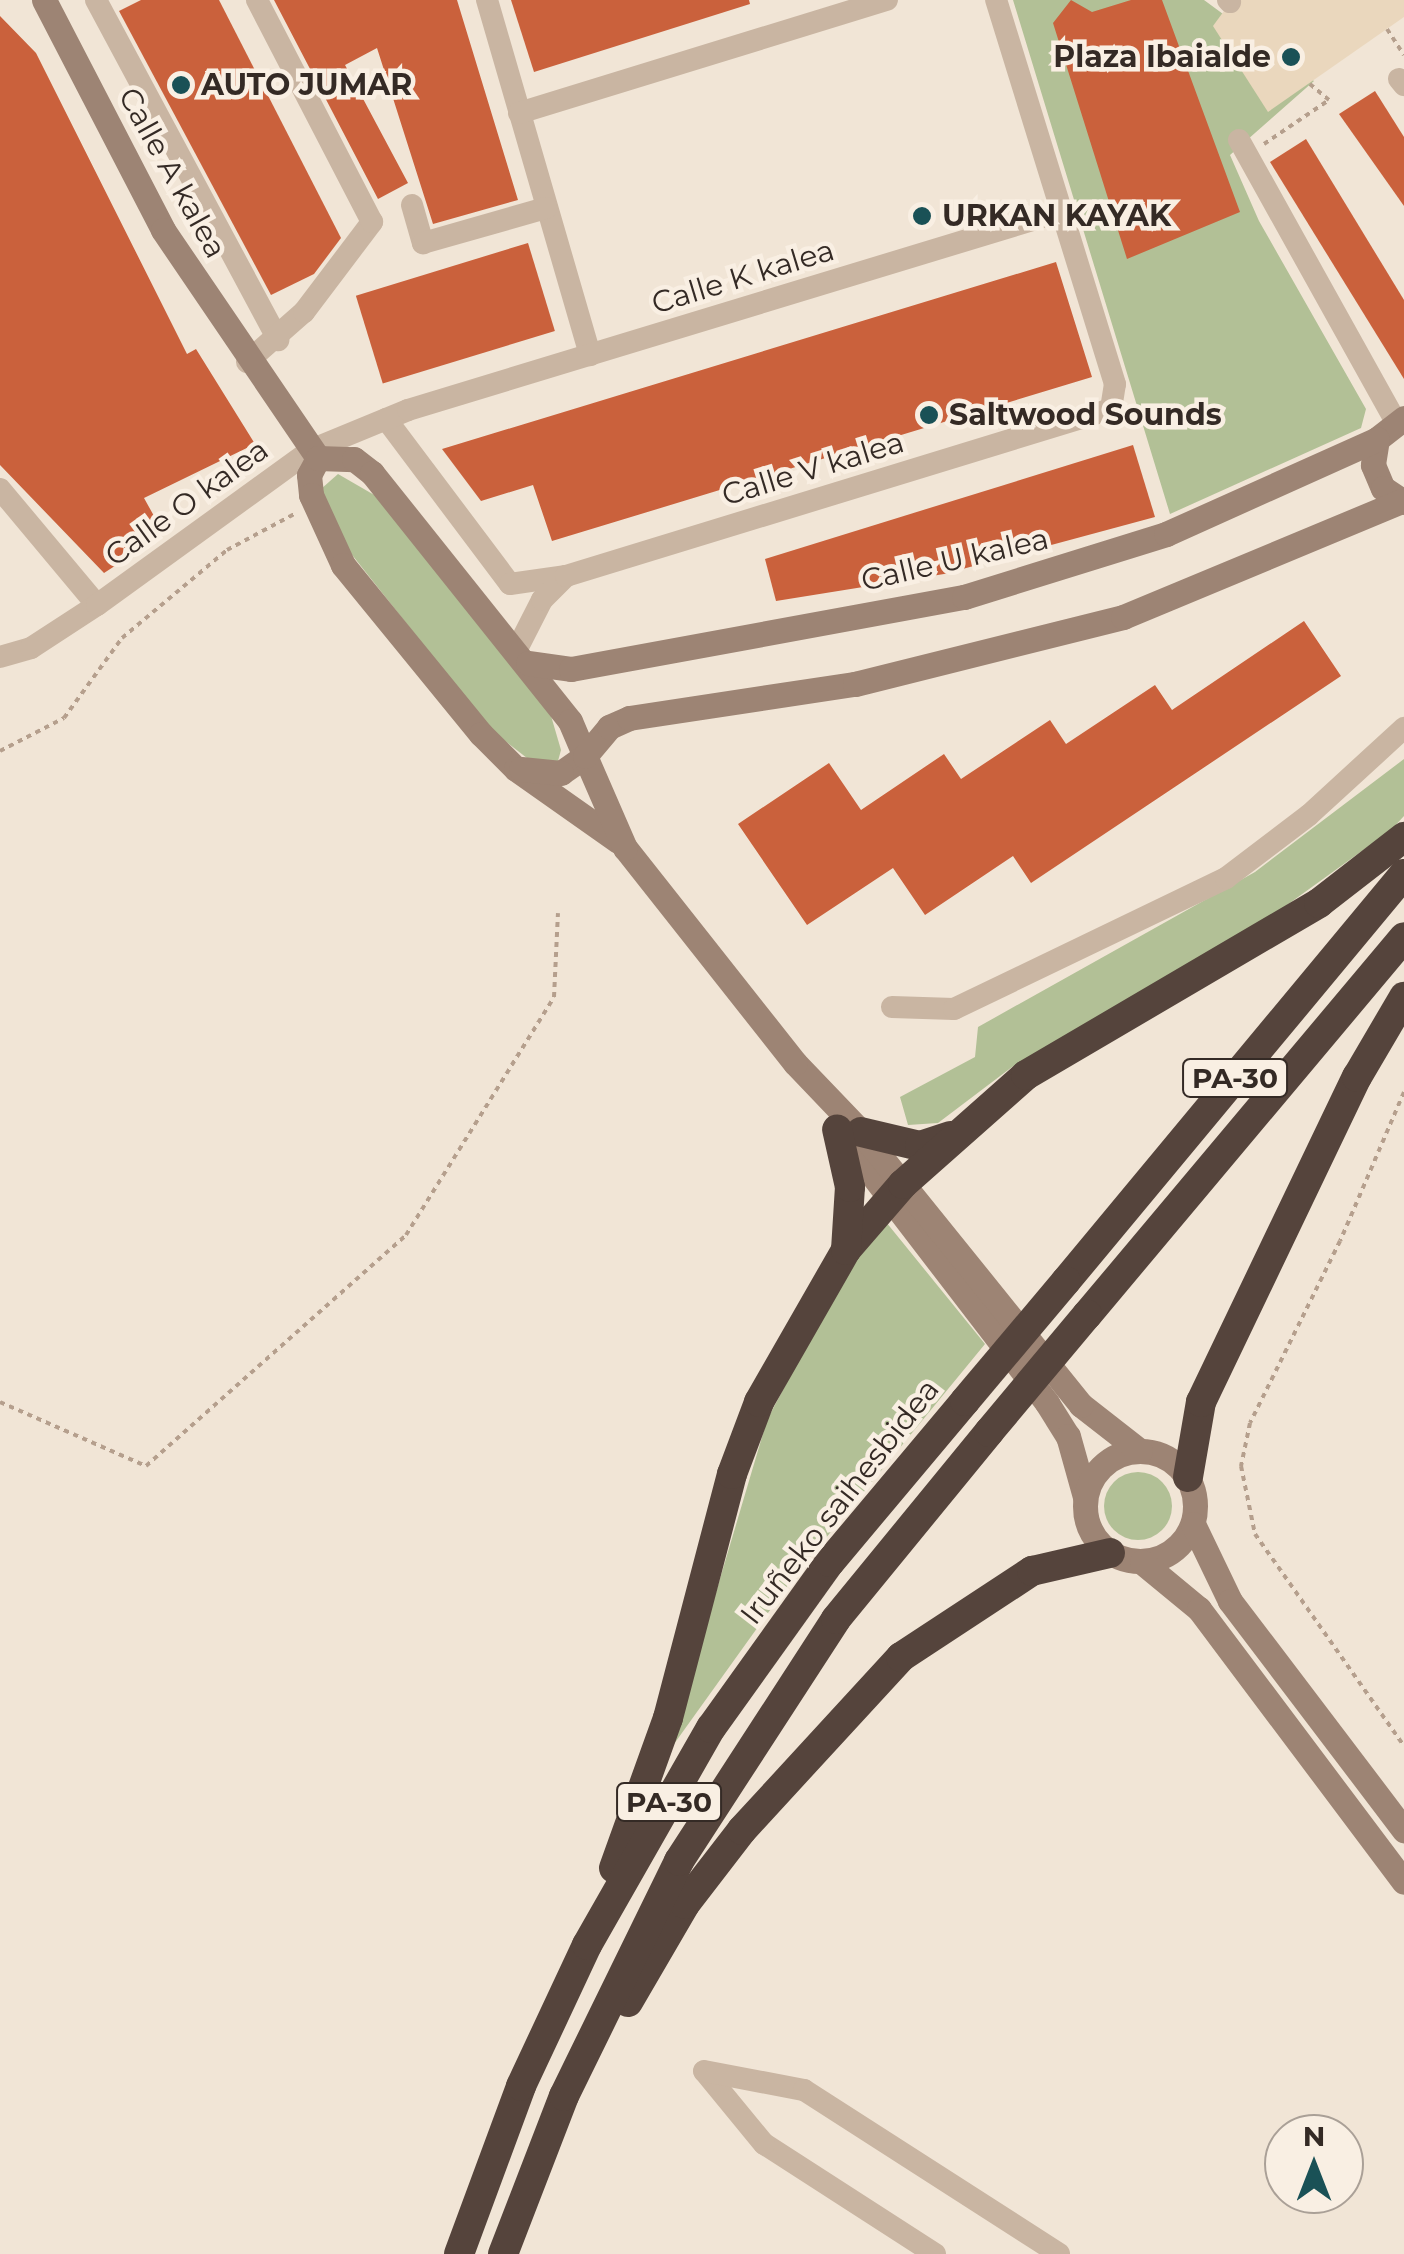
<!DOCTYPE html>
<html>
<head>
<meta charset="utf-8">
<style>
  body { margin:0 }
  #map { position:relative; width:1404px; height:2254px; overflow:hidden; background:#f1e5d6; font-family:Montserrat,sans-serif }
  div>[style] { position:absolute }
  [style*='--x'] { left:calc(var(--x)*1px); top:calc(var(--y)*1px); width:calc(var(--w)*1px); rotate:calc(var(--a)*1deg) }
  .green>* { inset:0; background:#b2c096 }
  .round { border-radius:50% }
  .plaza>* { inset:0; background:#ead7bd }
  .building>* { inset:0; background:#ca613c; transform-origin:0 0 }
  .path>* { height:4px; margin-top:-2px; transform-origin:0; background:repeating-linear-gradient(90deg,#b59f8d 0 5px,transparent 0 10px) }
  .street>* { height:22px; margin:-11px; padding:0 11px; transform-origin:11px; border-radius:11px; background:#c9b5a2 }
  .secondary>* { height:25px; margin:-12.5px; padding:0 12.5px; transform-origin:12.5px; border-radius:12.5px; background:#9d8474 }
  .secondary>.ring { margin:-12.5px; padding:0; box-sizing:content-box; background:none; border:25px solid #9d8474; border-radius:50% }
  .highway>* { height:30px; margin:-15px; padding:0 15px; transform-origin:15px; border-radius:15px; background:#55443c }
  .highway-bridge>* { height:30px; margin:-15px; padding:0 15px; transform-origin:15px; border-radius:15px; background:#55443c }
  .dots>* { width:28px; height:28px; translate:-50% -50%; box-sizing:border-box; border:5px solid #f9efe3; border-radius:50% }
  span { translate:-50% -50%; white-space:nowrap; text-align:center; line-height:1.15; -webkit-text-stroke:9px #f9efe3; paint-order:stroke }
  .shield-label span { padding:2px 8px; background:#f9efe3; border:2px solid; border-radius:8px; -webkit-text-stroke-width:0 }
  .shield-label { font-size:28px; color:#342a25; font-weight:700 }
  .poi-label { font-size:30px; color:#342a25; font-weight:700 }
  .right { translate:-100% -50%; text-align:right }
  .left { translate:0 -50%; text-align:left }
  .street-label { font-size:30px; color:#342a25 }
  .north { position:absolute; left:1264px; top:2114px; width:100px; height:100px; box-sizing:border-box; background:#f9efe3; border:2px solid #aaa097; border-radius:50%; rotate:0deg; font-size:28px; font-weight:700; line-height:40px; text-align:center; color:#342a25 }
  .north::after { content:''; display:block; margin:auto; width:35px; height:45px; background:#1a5156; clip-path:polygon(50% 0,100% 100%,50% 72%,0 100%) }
</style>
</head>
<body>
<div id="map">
  <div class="green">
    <div style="clip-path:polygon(1013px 0,1204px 0,1314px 81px,1230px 155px,1259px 221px,1366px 409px,1361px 428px,1170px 514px)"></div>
    <div style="clip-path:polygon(338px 474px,376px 496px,549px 709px,561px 750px,558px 761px,532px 762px,490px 729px,349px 551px,321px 489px)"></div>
    <div style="clip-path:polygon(1404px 759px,1404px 816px,1391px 830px,1280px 910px,1012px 1067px,938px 1123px,908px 1125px,900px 1097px,975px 1057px,978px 1027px,1255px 872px)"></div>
    <div style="clip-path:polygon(886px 1222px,985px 1344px,793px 1578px,669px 1751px,767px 1420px,847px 1269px)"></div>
    <div class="round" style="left:1104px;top:1472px;width:68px;height:68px"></div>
  </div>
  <div class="plaza">
    <div style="clip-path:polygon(1232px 0,1404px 0,1404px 17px,1268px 112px,1213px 26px)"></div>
  </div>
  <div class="building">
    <div style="clip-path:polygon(141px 0,219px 0,341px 238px,314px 274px,271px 295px,119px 11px)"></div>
    <div style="clip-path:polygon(274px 0,457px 0,518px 200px,433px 224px,377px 48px,345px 65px,408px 183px,378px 199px)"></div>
    <div style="clip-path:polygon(511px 0,749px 0,750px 4px,534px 72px)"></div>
    <div style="clip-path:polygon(1071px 0,1092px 12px,1131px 0,1162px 0,1240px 212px,1127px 259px,1053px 23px)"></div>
    <div style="clip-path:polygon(0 16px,36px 53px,187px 354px,196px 349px,255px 444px,144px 498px,164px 534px,104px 573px,0 465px)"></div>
    <div style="clip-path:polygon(1375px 91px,1404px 137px,1404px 206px,1339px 114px)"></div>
    <div style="clip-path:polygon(1306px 139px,1404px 300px,1404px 379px,1270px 162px)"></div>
    <div style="left:528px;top:243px;width:92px;height:180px;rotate:73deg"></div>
    <div style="clip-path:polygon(1056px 262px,1092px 377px,552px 541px,533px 485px,481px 501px,442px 449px)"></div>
    <div style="clip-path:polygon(1133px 445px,1155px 517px,944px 574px,776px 601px,765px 559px)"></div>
    <div style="clip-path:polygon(1304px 621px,1341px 676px,1031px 883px,1013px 856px,925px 915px,893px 868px,807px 925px,738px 824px,829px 763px,861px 810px,944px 754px,961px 779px,1050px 720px,1066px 744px,1155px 685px,1172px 710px)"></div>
  </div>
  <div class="path">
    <div style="--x:1387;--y:29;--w:31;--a:57"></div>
    <div style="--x:1264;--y:144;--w:78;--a:-34.1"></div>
    <div style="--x:1329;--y:100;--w:25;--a:-140"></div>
    <div style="--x:0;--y:751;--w:72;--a:-27.3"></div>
    <div style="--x:64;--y:718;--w:99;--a:-54.1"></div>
    <div style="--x:122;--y:638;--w:137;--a:-40"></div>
    <div style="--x:227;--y:550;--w:78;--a:-28.2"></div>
    <div style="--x:1404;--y:1092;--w:162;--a:113.2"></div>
    <div style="--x:1340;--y:1241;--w:203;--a:116.3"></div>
    <div style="--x:1250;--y:1423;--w:44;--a:101.8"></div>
    <div style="--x:1241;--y:1466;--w:69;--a:78.4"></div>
    <div style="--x:1255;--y:1534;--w:259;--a:54.9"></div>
    <div style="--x:0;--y:1402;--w:159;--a:23.7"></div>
    <div style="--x:146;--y:1466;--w:348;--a:-41.6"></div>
    <div style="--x:406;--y:1235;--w:280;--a:-58.1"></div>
    <div style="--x:554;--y:997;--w:84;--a:-87.3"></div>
  </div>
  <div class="street">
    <div style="--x:96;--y:0;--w:386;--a:61.8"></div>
    <div style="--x:487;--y:0;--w:370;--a:73.8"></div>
    <div style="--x:1228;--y:0;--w:3;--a:45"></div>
    <div style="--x:1399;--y:79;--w:8;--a:50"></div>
    <div style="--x:519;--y:113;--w:385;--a:-17.1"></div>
    <div style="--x:1239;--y:140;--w:321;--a:60.9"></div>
    <div style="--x:412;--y:205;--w:40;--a:74"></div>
    <div style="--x:423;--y:243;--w:128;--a:-15.9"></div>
    <div style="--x:247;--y:362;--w:76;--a:-41.3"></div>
    <div style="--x:304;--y:312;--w:113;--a:-52.9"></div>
    <div style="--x:372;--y:222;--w:250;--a:-117.4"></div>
    <div style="--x:386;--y:419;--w:206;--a:53.1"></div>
    <div style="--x:510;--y:584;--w:57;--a:-8.1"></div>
    <div style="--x:0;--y:489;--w:151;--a:50.1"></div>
    <div style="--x:517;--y:649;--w:55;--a:-63"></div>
    <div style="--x:542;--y:600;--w:34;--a:-45"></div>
    <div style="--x:566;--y:576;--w:570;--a:-17.04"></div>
    <div style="--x:1111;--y:409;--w:25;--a:-81"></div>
    <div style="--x:1115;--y:384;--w:402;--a:-107.2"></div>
    <div style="--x:0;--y:657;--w:32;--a:-16"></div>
    <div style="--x:31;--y:648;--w:79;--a:-33.1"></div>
    <div style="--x:97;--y:605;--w:264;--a:-35.9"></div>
    <div style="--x:311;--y:450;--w:105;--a:-22.4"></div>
    <div style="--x:408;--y:410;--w:684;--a:-16.92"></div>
    <div style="--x:892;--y:1007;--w:62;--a:1.8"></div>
    <div style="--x:954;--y:1009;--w:302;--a:-25.7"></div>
    <div style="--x:1226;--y:878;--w:104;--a:-37.2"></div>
    <div style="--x:1309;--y:815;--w:129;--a:-42.5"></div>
    <div style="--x:935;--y:2254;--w:203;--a:-147.2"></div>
    <div style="--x:764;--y:2144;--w:94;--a:-129.4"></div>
    <div style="--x:704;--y:2071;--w:102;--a:10.8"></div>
    <div style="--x:804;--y:2090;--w:303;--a:32.7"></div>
  </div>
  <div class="secondary">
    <div style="--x:44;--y:0;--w:259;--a:62.6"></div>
    <div style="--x:163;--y:230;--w:276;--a:55.8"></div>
    <div style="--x:1404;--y:418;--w:34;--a:142"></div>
    <div style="--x:1377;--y:439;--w:26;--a:99"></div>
    <div style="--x:1373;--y:465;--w:25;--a:67"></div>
    <div style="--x:1383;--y:488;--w:25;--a:34"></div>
    <div style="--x:318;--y:458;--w:19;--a:118"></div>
    <div style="--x:309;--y:475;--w:20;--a:84"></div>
    <div style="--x:311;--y:495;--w:77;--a:65.4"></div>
    <div style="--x:343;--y:565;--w:218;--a:50.8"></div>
    <div style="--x:481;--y:734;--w:49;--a:45"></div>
    <div style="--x:516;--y:769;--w:125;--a:35.2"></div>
    <div style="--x:318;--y:458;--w:36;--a:2"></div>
    <div style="--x:354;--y:459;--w:23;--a:38"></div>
    <div style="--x:372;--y:473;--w:317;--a:51.4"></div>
    <div style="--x:570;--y:721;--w:38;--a:67"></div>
    <div style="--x:585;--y:756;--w:29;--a:145"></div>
    <div style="--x:561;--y:773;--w:40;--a:-174.3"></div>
    <div style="--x:528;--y:663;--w:43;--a:7.9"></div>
    <div style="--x:571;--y:669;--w:400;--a:-10.4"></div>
    <div style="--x:964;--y:597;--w:212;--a:-17.3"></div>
    <div style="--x:1166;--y:534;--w:231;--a:-24.2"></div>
    <div style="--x:850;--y:1146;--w:324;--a:52.5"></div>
    <div style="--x:1047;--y:1403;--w:39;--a:58"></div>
    <div style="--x:1068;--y:1436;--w:63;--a:74.4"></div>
    <div class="ring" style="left:1085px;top:1451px;width:85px;height:85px"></div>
    <div style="--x:1140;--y:1451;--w:75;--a:-142.1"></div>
    <div style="--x:1081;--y:1405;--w:351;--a:-128.9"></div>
    <div style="--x:861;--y:1132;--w:95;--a:-133.7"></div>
    <div style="--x:795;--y:1063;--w:274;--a:-128.3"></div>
    <div style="--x:625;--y:848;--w:100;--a:-113.5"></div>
    <div style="--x:585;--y:756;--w:38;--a:-50"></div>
    <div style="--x:609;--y:727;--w:22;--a:-24"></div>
    <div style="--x:629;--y:718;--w:229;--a:-8.6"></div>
    <div style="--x:855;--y:684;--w:276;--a:-14"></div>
    <div style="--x:1123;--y:617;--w:301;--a:-22.6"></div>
    <div style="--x:1193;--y:1524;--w:85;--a:64.3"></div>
    <div style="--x:1230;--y:1601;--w:288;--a:52.8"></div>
    <div style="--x:1142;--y:1562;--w:74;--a:39.5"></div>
    <div style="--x:1199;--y:1609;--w:341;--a:53.1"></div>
  </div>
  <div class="highway">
    <div style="--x:861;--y:1132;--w:61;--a:13.3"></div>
    <div style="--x:920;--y:1146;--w:32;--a:-18"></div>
    <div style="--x:846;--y:1250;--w:87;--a:-49.2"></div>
    <div style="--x:903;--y:1184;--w:164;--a:-41.5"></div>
    <div style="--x:1026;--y:1075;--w:340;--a:-30.4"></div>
    <div style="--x:1319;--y:903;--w:108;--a:-37.8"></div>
    <div style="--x:1066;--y:1281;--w:529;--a:-50.29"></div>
    <div style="--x:1087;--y:1315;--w:493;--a:-50"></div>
    <div style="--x:1188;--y:1477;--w:76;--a:-80.2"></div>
    <div style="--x:1201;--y:1402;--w:361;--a:-64.4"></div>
    <div style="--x:1357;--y:1077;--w:93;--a:-59.6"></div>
    <div style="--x:614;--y:1868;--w:159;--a:-70.2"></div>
    <div style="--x:668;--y:1718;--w:252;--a:-75.3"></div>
    <div style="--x:732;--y:1474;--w:77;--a:-69.4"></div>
    <div style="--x:759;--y:1402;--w:175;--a:-60.2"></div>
    <div style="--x:846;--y:1250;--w:63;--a:-86.4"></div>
    <div style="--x:850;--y:1187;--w:59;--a:-102.6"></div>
    <div style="--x:628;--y:2002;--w:113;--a:-59.8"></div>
    <div style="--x:685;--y:1904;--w:93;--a:-52.4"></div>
    <div style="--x:742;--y:1830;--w:235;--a:-47.4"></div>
    <div style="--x:901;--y:1657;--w:157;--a:-33.3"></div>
    <div style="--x:1032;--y:1571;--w:80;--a:-13"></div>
    <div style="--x:459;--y:2254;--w:179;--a:-69.7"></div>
    <div style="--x:521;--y:2086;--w:156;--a:-64.9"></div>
    <div style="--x:587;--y:1945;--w:250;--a:-60.3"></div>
    <div style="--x:711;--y:1728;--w:204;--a:-54.4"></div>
    <div style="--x:830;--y:1562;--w:210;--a:-50"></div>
    <div style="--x:503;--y:2254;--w:169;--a:-68.9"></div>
    <div style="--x:564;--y:2096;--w:262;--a:-63.9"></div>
    <div style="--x:679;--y:1861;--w:288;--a:-57"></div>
    <div style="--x:836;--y:1619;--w:242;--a:-50.7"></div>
  </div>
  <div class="highway-bridge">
    <div style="--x:965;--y:1401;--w:157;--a:-49.9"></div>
    <div style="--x:989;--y:1432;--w:153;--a:-50.1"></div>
  </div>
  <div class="dots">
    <div style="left:1291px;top:57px;background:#1a5156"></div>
    <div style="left:181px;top:85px;background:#1a5156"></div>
    <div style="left:922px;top:216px;background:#1a5156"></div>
    <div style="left:929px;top:415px;background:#1a5156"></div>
  </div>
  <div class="shield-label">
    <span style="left:1235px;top:1078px">PA-30</span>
    <span style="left:669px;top:1802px">PA-30</span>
  </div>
  <div class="poi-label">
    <span class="right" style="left:1271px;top:57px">Plaza Ibaialde</span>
    <span class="left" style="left:201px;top:85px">AUTO JUMAR</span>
    <span class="left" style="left:942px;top:216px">URKAN KAYAK</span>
    <span class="left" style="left:949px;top:415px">Saltwood Sounds</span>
  </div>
  <div class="street-label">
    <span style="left:172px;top:173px;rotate:61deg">Calle A kalea</span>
    <span style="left:743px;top:277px;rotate:-17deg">Calle K kalea</span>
    <span style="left:813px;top:469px;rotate:-17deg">Calle V kalea</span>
    <span style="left:187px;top:503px;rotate:-36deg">Calle O kalea</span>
    <span style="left:955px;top:560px;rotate:-13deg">Calle U kalea</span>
    <span style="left:840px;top:1502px;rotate:-52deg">Iruñeko saihesbidea</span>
  </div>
  <div class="north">N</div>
</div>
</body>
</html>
